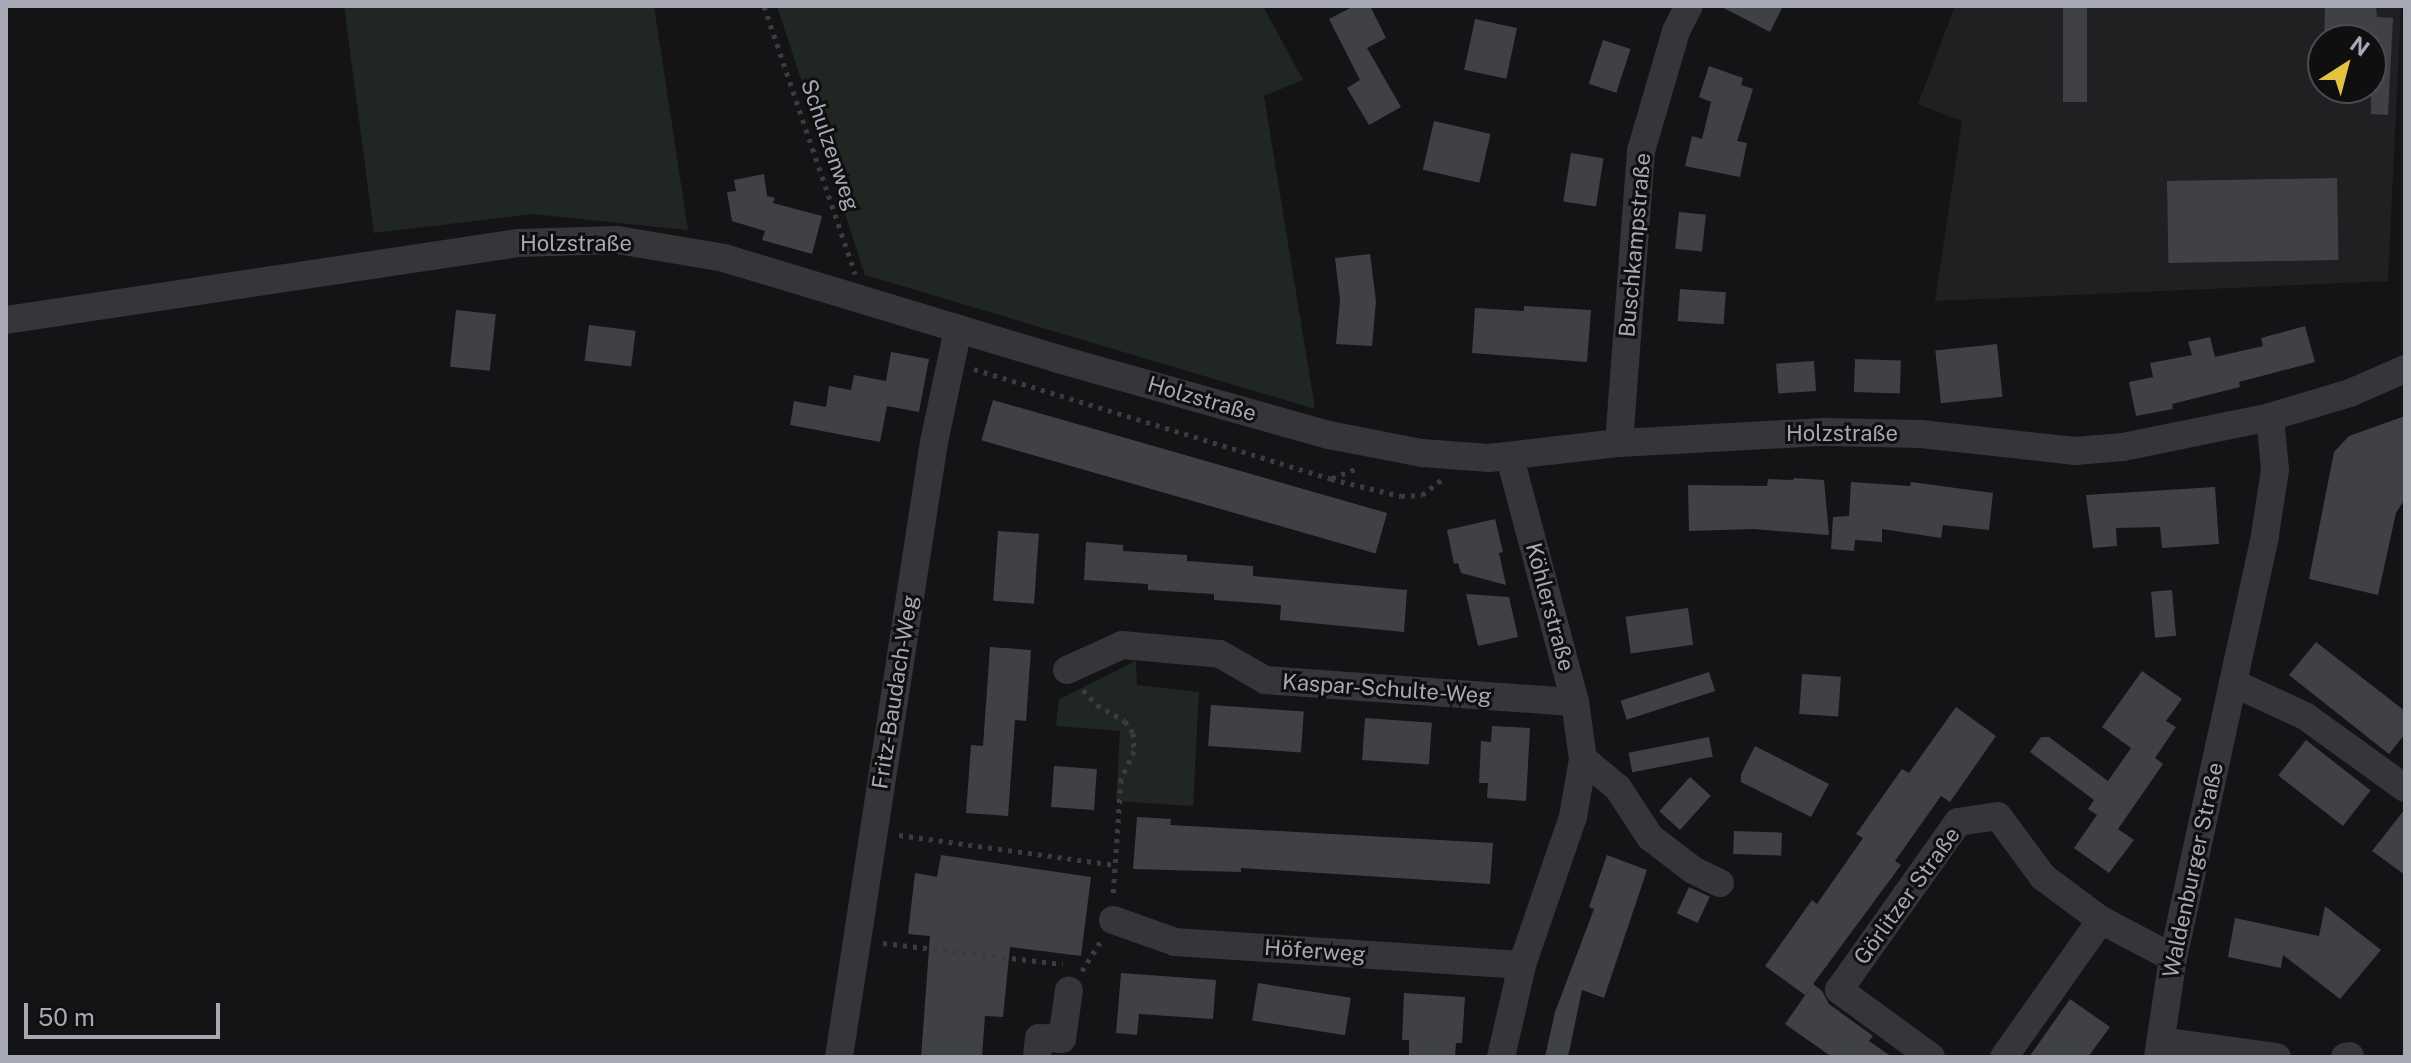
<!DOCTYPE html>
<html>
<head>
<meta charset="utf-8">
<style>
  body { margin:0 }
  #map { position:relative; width:2411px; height:1063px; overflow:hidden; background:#141315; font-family:"Public Sans",sans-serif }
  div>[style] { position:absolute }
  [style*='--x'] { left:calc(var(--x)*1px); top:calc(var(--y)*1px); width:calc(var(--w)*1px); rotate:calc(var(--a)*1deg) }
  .built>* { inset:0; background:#202022 }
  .green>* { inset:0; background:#202722 }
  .building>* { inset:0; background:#404145; transform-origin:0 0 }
  .path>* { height:5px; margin-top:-2.5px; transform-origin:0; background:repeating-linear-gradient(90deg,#3b3c40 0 4px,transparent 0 10px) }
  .minor>* { height:28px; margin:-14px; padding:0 14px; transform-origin:14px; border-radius:14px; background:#35353a }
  span { translate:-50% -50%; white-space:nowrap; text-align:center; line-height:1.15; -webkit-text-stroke:6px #0f0f10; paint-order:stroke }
  .street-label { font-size:22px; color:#a6a8b4 }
  .frame { position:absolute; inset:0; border:8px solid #a6a8b4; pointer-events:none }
  .north { position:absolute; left:2307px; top:24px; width:80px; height:80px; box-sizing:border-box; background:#0f0f10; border:2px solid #4b4c52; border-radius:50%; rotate:36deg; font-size:22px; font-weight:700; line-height:32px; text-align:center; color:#a6a8b4 }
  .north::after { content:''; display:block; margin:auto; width:28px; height:36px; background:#e1c340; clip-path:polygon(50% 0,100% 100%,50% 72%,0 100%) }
  .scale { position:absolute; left:24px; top:1003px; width:196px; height:36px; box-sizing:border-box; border:4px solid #a6a8b4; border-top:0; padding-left:10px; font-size:24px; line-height:28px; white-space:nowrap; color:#a6a8b4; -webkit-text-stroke:6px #0f0f10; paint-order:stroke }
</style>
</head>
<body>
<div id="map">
  <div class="built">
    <div style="clip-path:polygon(evenodd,1955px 6px,2401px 6px,2388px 281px,1935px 301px,1962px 121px,1918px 104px,1955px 6px,2323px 40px,2371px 40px,2371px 88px,2323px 88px,2323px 40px)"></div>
  </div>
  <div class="green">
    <div style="clip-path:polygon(344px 6px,654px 6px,688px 230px,532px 214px,374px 233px)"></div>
    <div style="clip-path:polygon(777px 6px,1263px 6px,1303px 80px,1264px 96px,1315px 409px,865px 275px)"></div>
    <div style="clip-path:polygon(1136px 661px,1137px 685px,1199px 692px,1193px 806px,1116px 801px,1120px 731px,1056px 726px,1059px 699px)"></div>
  </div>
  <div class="building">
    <div style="clip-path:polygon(1354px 6px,1370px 6px,1386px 38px,1367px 48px,1401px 107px,1369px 125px,1347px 88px,1360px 80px,1329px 19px)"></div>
    <div style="clip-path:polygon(1720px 6px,1783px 6px,1770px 32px)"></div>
    <div style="left:2063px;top:6px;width:24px;height:96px"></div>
    <div style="clip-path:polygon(2325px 6px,2376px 6px,2377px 17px,2393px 18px,2388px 115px,2371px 114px,2371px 40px,2324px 40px)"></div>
    <div style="left:1475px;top:19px;width:43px;height:52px;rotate:12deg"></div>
    <div style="left:1603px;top:40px;width:29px;height:46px;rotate:18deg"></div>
    <div style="clip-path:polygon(1709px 66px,1743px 78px,1741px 85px,1753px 89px,1737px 141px,1747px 143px,1740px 177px,1685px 166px,1692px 136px,1702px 139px,1711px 102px,1699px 97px)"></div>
    <div style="left:1434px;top:121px;width:58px;height:50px;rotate:13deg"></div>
    <div style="left:1571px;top:153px;width:33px;height:49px;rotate:9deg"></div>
    <div style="clip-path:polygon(764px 174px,767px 196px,775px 198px,773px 203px,822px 216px,812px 254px,762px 240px,765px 231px,732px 221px,727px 192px,736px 191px,734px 180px)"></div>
    <div style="left:2337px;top:178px;width:82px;height:170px;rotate:89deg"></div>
    <div style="left:1679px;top:212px;width:27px;height:37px;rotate:6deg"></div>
    <div style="clip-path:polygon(1370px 254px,1376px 301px,1372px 346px,1336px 344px,1340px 300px,1335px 258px)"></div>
    <div style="left:1680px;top:289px;width:46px;height:32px;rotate:4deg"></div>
    <div style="clip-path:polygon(1524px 306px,1591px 310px,1587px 362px,1472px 353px,1475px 308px,1524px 311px)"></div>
    <div style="left:456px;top:310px;width:40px;height:57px;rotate:6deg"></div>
    <div style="left:589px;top:325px;width:47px;height:36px;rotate:7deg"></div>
    <div style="clip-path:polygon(2305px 326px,2315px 362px,2239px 382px,2240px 387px,2172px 404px,2173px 409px,2136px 416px,2129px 382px,2153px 377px,2150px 363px,2192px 355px,2188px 342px,2210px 337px,2215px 357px,2263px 346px,2261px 338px)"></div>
    <div style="left:1997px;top:344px;width:53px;height:62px;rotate:84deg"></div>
    <div style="clip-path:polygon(891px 352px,929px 359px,919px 412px,887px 406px,880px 442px,790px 425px,794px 401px,826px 407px,829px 386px,851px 390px,854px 375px,886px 381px)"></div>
    <div style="left:1855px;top:359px;width:46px;height:33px;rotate:2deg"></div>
    <div style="left:1814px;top:361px;width:30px;height:38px;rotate:86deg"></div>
    <div style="left:993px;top:400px;width:410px;height:42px;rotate:16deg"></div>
    <div style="clip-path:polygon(2405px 416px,2405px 499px,2396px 513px,2378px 595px,2309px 579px,2334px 452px,2349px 436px)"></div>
    <div style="clip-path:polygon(1794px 478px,1824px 480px,1829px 535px,1753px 529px,1689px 531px,1688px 485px,1767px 486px,1768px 479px,1793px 480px)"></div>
    <div style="clip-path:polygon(1851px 482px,1910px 486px,1911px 482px,1993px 493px,1989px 530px,1943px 525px,1941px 538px,1882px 529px,1882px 542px,1855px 540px,1854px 551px,1831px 549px,1833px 517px,1849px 516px)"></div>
    <div style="clip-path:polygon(2215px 487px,2219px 544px,2162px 548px,2160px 527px,2116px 528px,2117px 546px,2093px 548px,2086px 495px)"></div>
    <div style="clip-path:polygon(1495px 519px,1503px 552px,1499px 553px,1506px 585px,1461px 573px,1458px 563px,1454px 564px,1447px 530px)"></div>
    <div style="left:998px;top:531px;width:41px;height:70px;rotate:4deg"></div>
    <div style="clip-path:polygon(1086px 542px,1123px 545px,1123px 551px,1187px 555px,1187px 561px,1253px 566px,1253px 576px,1407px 590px,1404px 632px,1280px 620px,1281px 605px,1214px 600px,1214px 594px,1148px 590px,1148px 584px,1084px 580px)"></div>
    <div style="left:2172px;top:590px;width:46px;height:21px;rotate:85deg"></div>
    <div style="clip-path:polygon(1466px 594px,1509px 597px,1518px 637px,1478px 646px)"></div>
    <div style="left:1688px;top:608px;width:37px;height:63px;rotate:82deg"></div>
    <div style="clip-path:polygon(2316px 642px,2405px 711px,2405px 734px,2389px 754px,2289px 675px)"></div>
    <div style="clip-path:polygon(990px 647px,1031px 650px,1026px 721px,1015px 720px,1008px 816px,966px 813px,971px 745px,983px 746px)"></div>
    <div style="clip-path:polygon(2142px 671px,2182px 699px,2166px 721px,2176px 727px,2155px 758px,2163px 764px,2118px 829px,2134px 840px,2109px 873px,2074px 848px,2097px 815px,2088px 809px,2094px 800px,2030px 752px,2041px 737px,2049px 737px,2108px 781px,2131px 748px,2102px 727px)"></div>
    <div style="left:1709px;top:672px;width:20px;height:93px;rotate:72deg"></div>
    <div style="left:1802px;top:674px;width:39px;height:40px;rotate:4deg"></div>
    <div style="left:1211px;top:705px;width:93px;height:41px;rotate:4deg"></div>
    <div style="clip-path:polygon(1956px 707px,1996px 736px,1950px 802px,1941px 796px,1895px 861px,1901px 865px,1805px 995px,1765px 966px,1812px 900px,1817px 904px,1863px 838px,1856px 834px,1902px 769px,1909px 773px)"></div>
    <div style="left:1365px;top:718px;width:67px;height:42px;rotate:4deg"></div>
    <div style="clip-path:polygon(1492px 726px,1530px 728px,1526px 801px,1487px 798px,1488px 783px,1479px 783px,1481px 741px,1491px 742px)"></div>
    <div style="left:1709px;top:737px;width:20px;height:82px;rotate:79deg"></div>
    <div style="left:2306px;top:740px;width:82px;height:45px;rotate:38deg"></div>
    <div style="clip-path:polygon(1755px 746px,1829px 784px,1811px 817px,1741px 782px,1741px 774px)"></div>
    <div style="left:1054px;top:766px;width:43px;height:41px;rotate:4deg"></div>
    <div style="left:1690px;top:777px;width:28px;height:46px;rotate:42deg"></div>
    <div style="clip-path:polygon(2405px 809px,2405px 875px,2372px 851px)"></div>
    <div style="clip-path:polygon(1137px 817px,1171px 819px,1170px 825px,1493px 843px,1490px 884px,1241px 868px,1241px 872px,1133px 869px)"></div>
    <div style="left:1734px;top:831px;width:48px;height:23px;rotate:2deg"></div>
    <div style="clip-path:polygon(941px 855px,1091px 877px,1081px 956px,1010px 947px,1003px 1017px,985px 1016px,982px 1057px,921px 1057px,930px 936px,908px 934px,915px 873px,937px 877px)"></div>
    <div style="clip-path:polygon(1607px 855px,1647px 870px,1604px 998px,1582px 990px,1568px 1057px,1545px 1057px,1555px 1012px,1594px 909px,1589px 907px)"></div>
    <div style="left:1689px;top:887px;width:23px;height:29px;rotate:25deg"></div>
    <div style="clip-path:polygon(2325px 906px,2381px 950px,2340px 999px,2283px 955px,2281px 968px,2228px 957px,2235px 918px,2319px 936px)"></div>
    <div style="clip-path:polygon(1121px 973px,1216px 980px,1213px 1019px,1139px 1014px,1137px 1035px,1116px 1033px)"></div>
    <div style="left:1258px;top:983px;width:94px;height:38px;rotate:9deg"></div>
    <div style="clip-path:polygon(1813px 984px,1822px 991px,1829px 1004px,1873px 1036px,1869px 1041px,1892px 1057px,1832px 1057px,1785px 1024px)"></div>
    <div style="clip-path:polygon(1404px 993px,1465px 997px,1462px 1043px,1456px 1043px,1455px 1057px,1409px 1057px,1409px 1040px,1402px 1040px)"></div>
    <div style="clip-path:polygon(2070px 999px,2110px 1027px,2088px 1057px,2029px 1057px)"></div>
  </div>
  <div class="path">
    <div style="--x:764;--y:6;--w:283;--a:71.2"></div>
    <div style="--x:974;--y:369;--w:374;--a:17.1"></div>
    <div style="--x:1331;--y:479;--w:72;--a:13.7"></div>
    <div style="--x:1401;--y:496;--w:21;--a:-3"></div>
    <div style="--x:1422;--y:495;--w:24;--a:-38"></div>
    <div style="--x:1332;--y:478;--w:26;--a:-21"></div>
    <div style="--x:1083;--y:690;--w:21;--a:47"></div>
    <div style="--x:1097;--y:705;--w:32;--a:30"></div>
    <div style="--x:1125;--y:721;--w:14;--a:56"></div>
    <div style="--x:1133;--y:733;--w:18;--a:87"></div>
    <div style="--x:1134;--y:751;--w:31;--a:115"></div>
    <div style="--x:1121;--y:779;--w:116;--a:93.9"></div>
    <div style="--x:899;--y:835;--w:217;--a:7.9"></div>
    <div style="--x:883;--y:943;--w:181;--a:6.7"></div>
    <div style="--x:1082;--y:971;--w:34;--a:-58"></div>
  </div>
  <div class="minor">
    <div style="--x:6;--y:320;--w:518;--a:-8.55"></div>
    <div style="--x:518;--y:243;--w:100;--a:-1.7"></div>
    <div style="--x:618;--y:240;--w:108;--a:9.6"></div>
    <div style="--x:724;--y:258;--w:349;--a:16.8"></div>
    <div style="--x:1058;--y:359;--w:281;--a:15.7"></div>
    <div style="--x:1329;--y:435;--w:95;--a:11"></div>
    <div style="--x:1422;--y:453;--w:67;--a:4.3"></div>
    <div style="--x:1489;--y:458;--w:131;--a:-6.6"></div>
    <div style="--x:1619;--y:443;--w:206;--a:-3.1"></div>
    <div style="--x:1825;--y:432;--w:96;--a:1.2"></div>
    <div style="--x:1921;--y:434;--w:155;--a:6.3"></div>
    <div style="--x:2075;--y:451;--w:48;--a:-4.8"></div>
    <div style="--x:2123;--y:447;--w:150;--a:-11.5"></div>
    <div style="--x:2270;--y:417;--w:84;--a:-16.7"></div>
    <div style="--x:2350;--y:393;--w:60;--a:-23.6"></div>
    <div style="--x:1619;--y:443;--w:293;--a:-85.7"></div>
    <div style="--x:1641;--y:151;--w:125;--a:-73.7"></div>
    <div style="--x:1676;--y:31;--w:28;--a:-63"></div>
    <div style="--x:1067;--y:670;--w:60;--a:-24.4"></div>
    <div style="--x:1122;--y:645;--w:98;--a:5.2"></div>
    <div style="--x:1220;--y:654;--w:52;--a:30"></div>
    <div style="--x:1265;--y:680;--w:311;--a:4.1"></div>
    <div style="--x:2233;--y:683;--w:79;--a:24.6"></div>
    <div style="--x:2305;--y:716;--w:123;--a:35.8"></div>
    <div style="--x:1583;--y:759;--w:45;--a:39.6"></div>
    <div style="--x:1618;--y:788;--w:59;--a:56.9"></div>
    <div style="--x:1650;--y:837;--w:54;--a:37.5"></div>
    <div style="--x:1693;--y:870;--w:30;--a:26"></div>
    <div style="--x:1113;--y:920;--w:66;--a:19.5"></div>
    <div style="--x:1175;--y:942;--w:348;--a:3.8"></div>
    <div style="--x:2161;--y:1041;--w:117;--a:7.9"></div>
    <div style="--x:839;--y:1057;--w:622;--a:-81.22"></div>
    <div style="--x:934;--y:442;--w:116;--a:-78"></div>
    <div style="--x:1037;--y:1057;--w:19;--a:-84"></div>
    <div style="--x:1039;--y:1038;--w:23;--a:2"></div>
    <div style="--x:1062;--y:1039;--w:49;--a:-81.9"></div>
    <div style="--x:1501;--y:1057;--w:94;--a:-77.1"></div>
    <div style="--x:1522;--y:965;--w:157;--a:-71"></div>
    <div style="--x:1573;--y:817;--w:59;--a:-80.2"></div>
    <div style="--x:1583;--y:759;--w:58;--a:-98"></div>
    <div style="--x:1575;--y:702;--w:253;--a:-104.9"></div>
    <div style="--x:1931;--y:1057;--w:114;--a:-143.9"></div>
    <div style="--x:1839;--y:990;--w:206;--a:-54.7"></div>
    <div style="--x:1958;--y:822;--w:40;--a:-8.5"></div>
    <div style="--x:1998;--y:816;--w:76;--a:53.6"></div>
    <div style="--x:2043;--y:877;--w:72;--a:36.6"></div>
    <div style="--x:2101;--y:920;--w:81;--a:27.8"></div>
    <div style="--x:2004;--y:1057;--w:168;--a:-54.7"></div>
    <div style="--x:2158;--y:1057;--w:100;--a:-81.4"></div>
    <div style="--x:2173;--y:958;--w:433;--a:-77.7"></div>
    <div style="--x:2265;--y:535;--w:66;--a:-81.3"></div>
    <div style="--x:2275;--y:470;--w:53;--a:-95.4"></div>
    <div style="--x:2345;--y:1057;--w:5;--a:-11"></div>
  </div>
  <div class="street-label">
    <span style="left:830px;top:145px;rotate:71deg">Schulzenweg</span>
    <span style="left:576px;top:244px">Holzstraße</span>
    <span style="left:1635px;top:245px;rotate:-85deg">Buschkampstraße</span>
    <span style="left:1202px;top:399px;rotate:16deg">Holzstraße</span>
    <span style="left:1842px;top:434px">Holzstraße</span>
    <span style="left:1550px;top:607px;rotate:75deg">Köhlerstraße</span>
    <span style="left:1387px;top:689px;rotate:4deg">Kaspar-Schulte-Weg</span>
    <span style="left:895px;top:692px;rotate:-81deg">Fritz-Baudach-Weg</span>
    <span style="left:2193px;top:870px;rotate:-78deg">Waldenburger Straße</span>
    <span style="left:1907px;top:896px;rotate:-54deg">Görlitzer Straße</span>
    <span style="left:1315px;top:951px;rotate:4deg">Höferweg</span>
  </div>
  <div class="frame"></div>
  <div class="north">N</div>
  <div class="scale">50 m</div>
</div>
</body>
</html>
